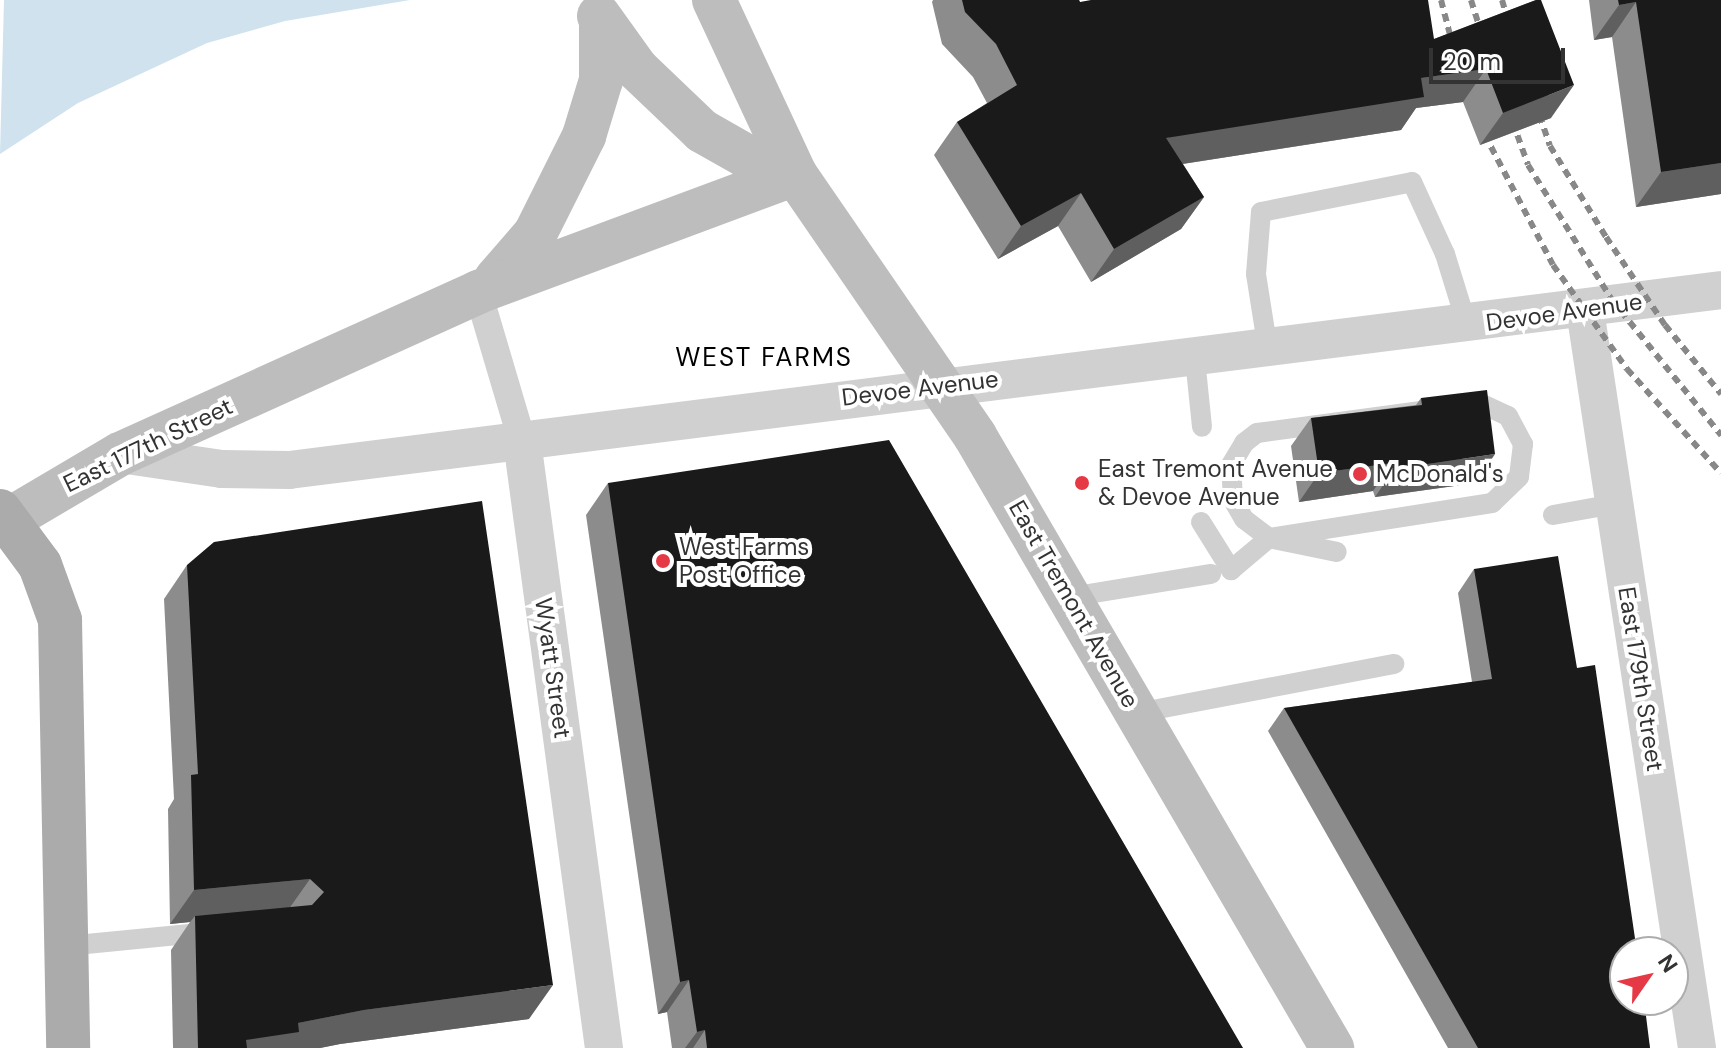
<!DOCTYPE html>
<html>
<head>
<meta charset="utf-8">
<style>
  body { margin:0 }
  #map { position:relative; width:1721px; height:1048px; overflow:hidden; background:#fff; font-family:"DM Sans",sans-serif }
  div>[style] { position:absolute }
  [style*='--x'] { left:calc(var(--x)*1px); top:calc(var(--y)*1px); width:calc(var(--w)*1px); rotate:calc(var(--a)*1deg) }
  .water>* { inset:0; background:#cfe2ee }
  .service>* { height:20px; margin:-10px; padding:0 10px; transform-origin:10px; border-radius:10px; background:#d0d0d0 }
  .pedestrian>* { height:28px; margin:-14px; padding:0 14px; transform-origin:14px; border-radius:14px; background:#d0d0d0 }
  .minor>* { height:38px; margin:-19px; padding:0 19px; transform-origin:19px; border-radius:19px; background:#d0d0d0 }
  .secondary>* { height:44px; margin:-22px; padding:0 22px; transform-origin:22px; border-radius:22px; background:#bdbdbd }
  .primary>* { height:44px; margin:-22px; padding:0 22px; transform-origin:22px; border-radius:22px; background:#ababab }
  .rail>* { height:6px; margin-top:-3px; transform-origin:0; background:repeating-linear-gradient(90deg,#888 0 8px,transparent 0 14px) }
  .wall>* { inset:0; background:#8c8c8c }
  .shaded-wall>* { inset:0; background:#5f5f5f }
  .building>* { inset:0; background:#1a1a1a }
  .dots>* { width:22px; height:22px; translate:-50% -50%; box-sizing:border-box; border:4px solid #fff; border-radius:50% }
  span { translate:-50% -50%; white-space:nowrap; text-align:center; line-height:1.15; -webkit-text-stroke:8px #fff; paint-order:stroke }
  .street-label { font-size:24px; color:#333 }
  .poi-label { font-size:24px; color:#333 }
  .left { translate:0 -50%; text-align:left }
  .neighbourhood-label { font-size:26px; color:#000; letter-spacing:2px }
  .north { position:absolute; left:1609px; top:936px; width:80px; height:80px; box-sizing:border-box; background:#fff; border:2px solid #adadad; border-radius:50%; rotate:56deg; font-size:22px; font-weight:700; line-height:32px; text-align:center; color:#333 }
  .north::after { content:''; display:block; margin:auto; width:28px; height:36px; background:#e63946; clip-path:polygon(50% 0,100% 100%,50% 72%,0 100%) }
  .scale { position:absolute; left:1429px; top:48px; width:136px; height:36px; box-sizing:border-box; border:4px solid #333; border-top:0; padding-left:10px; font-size:24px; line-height:28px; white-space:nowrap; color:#333; -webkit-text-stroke:6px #fff; paint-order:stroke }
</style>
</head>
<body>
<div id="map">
  <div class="water">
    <div style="clip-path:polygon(4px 0,410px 0,285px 21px,207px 43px,78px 103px,0 154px)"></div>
  </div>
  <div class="service">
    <div style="--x:1268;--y:350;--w:77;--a:-99"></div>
    <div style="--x:1256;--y:274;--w:62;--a:-85.4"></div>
    <div style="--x:1261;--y:212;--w:154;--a:-11.2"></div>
    <div style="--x:1412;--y:182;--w:79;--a:65.4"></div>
    <div style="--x:1445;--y:254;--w:74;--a:72.8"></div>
    <div style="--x:1195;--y:359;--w:68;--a:84.1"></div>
    <div style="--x:1480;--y:403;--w:31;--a:25"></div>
    <div style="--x:1508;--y:416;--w:32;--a:62"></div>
    <div style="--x:1523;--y:444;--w:33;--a:97"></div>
    <div style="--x:1519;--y:477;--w:37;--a:136"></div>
    <div style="--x:1492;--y:503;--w:226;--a:171.1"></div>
    <div style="--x:1269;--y:538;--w:31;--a:-143"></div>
    <div style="--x:1244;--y:519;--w:22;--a:-120"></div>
    <div style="--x:1233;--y:500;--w:35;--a:-93"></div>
    <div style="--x:1231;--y:465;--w:26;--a:-59"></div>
    <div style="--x:1244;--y:443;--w:16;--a:-38"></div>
    <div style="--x:1257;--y:433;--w:225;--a:-7.7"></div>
    <div style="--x:1553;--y:515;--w:63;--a:-10.1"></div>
    <div style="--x:1201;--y:522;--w:57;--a:58"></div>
    <div style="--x:1231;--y:570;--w:50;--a:-40.1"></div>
    <div style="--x:1269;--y:538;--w:69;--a:11.6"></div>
    <div style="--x:1070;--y:597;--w:143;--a:-9.3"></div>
    <div style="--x:1137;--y:713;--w:262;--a:-10.8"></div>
    <div style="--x:66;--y:946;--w:145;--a:-5.6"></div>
  </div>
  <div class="pedestrian">
    <div style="--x:478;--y:292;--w:155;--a:73.5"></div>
  </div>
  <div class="minor">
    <div style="--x:1585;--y:310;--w:746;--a:81.37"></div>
    <div style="--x:522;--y:441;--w:613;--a:82.31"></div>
    <div style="--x:120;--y:454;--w:103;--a:8.4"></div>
    <div style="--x:222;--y:469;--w:67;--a:0.9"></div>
    <div style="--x:289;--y:470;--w:1443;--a:-7.16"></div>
  </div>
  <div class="secondary">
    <div style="--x:714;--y:0;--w:192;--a:65"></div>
    <div style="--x:795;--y:174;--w:318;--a:55.5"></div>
    <div style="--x:975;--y:436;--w:709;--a:59.74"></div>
    <div style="--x:599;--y:16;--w:65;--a:54.4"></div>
    <div style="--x:637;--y:69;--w:90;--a:43.6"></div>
    <div style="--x:702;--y:131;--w:51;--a:29.6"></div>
    <div style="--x:746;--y:156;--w:52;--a:20.2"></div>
    <div style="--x:496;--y:279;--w:60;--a:-49.1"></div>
    <div style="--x:535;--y:234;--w:110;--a:-63.4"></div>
    <div style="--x:584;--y:136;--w:59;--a:-73.1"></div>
    <div style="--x:601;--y:80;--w:59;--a:-90"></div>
    <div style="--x:8;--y:520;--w:130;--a:-30.5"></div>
    <div style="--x:120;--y:454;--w:393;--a:-24.3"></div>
    <div style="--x:478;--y:292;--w:338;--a:-20.4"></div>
  </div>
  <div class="primary">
    <div style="--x:0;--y:511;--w:67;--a:53.5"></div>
    <div style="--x:40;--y:565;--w:59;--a:70"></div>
    <div style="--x:60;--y:620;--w:428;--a:88.9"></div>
  </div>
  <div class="rail">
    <div style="--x:1441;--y:0;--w:56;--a:75.5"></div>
    <div style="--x:1471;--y:0;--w:47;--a:72.7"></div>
    <div style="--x:1502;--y:0;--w:35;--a:74"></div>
    <div style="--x:1535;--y:102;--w:46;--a:71.2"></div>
    <div style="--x:1550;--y:146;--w:107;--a:58.4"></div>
    <div style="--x:1606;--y:237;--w:106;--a:56.2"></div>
    <div style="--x:1665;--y:325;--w:89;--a:50.9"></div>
    <div style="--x:1508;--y:109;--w:59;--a:70.3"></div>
    <div style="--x:1528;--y:165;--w:159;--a:58.1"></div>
    <div style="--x:1612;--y:300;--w:174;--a:51.1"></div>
    <div style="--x:1478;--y:122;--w:161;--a:62.3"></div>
    <div style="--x:1553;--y:265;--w:128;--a:54.6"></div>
    <div style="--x:1627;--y:369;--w:140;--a:47.9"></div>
  </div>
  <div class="wall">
    <div style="clip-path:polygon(933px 0,1079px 0,1080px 2px,1434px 39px,1536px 0,1551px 118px,1480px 145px,1463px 102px,1416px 108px,1401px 130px,1183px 164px,1204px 197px,1181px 229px,1091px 282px,1058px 226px,998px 259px,934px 155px,957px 122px,987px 103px,973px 77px,942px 44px,932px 2px)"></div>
    <div style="clip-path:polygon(1589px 0,1721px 0,1721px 194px,1636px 207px,1612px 37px,1594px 40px)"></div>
    <div style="clip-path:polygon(1421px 398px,1476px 483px,1375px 497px,1373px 491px,1299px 502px,1291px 446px,1311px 418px,1416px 405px)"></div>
    <div style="clip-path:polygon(608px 483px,1243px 1048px,672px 1048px,667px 1012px,658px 1014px,586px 515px)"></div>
    <div style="clip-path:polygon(187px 565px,529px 1019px,340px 1044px,320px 1048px,173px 1048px,171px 950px,190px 922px,170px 924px,168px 809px,174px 799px,164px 599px)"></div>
    <div style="clip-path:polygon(1474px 569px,1577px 668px,1650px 1048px,1448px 1048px,1268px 731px,1284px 708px,1472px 682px,1458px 593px)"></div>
  </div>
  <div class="shaded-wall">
    <div style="clip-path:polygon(1636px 2px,1612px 37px,1594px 40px,1619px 5px)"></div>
    <div style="clip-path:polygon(1486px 69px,1463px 102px,1416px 108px,1401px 130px,1143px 170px,1166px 138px,1421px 78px)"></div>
    <div style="clip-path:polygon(1574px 85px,1551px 118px,1480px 145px,1503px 113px)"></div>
    <div style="clip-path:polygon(1721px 163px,1721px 194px,1636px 207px,1661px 172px)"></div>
    <div style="clip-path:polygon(1081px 193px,1058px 226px,998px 259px,1021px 226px)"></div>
    <div style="clip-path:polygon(1204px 197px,1181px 229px,1091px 282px,1114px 249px)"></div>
    <div style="clip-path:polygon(1495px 454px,1476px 483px,1375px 497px,1394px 469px)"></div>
    <div style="clip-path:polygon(1393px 463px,1373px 491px,1299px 502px,1319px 473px)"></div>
    <div style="clip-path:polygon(310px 879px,286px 913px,195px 916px,190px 922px,170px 924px,194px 890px)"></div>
    <div style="clip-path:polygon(689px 980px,667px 1012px,658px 1014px,680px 982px)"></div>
    <div style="clip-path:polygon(553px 985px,529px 1019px,340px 1044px,320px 1048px,240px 1048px,246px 1040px,298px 1023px,364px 1010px)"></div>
    <div style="clip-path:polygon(705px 1030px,693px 1048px,685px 1048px,697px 1032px)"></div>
  </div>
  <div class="building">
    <div style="clip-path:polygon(962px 0,1079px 0,1080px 2px,1091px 0,1428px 0,1434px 39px,1536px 0,1541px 0,1574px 85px,1503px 113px,1486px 69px,1421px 78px,1424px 97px,1166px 138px,1204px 197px,1114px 249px,1081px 193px,1021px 226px,957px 122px,1017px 85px,996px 44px,965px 12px)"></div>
    <div style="clip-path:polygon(1618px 0,1721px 0,1721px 163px,1661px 172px,1636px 2px,1619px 5px)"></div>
    <div style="clip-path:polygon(1487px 390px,1495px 454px,1394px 469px,1393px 463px,1319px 473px,1311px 418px,1422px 405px,1421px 398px)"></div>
    <div style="clip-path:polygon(889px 440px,1243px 1048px,707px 1048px,705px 1030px,697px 1032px,689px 980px,680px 982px,608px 483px)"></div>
    <div style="clip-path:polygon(482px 501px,553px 985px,364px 1010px,298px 1023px,299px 1032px,246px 1040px,247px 1048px,198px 1048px,195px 916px,312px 905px,324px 892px,310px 879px,194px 890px,191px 775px,198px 774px,187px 565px,214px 542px)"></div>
    <div style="clip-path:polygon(1558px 556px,1577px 668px,1595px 665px,1637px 952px,1625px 952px,1625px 1000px,1644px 1000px,1650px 1048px,1478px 1048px,1284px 708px,1492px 679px,1474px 569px)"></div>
  </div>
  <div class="dots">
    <div style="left:1360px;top:474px;background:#e63946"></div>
    <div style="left:1082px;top:483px;background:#e63946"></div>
    <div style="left:663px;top:561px;background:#e63946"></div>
  </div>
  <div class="street-label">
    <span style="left:1564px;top:312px;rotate:-8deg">Devoe Avenue</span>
    <span style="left:920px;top:388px;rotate:-7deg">Devoe Avenue</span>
    <span style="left:148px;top:445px;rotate:-26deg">East 177th Street</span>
    <span style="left:1074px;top:604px;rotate:60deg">East Tremont Avenue</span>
    <span style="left:553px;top:668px;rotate:82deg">Wyatt Street</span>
    <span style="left:1641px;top:679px;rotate:81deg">East 179th Street</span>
  </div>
  <div class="poi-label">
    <span class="left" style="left:1098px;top:483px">East Tremont Avenue<br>&amp; Devoe Avenue</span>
    <span class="left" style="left:1376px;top:474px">McDonald's</span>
    <span class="left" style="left:679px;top:561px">West Farms<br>Post Office</span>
  </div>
  <div class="neighbourhood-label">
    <span style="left:764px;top:358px">WEST FARMS</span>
  </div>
  <div class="north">N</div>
  <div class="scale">20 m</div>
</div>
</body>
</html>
